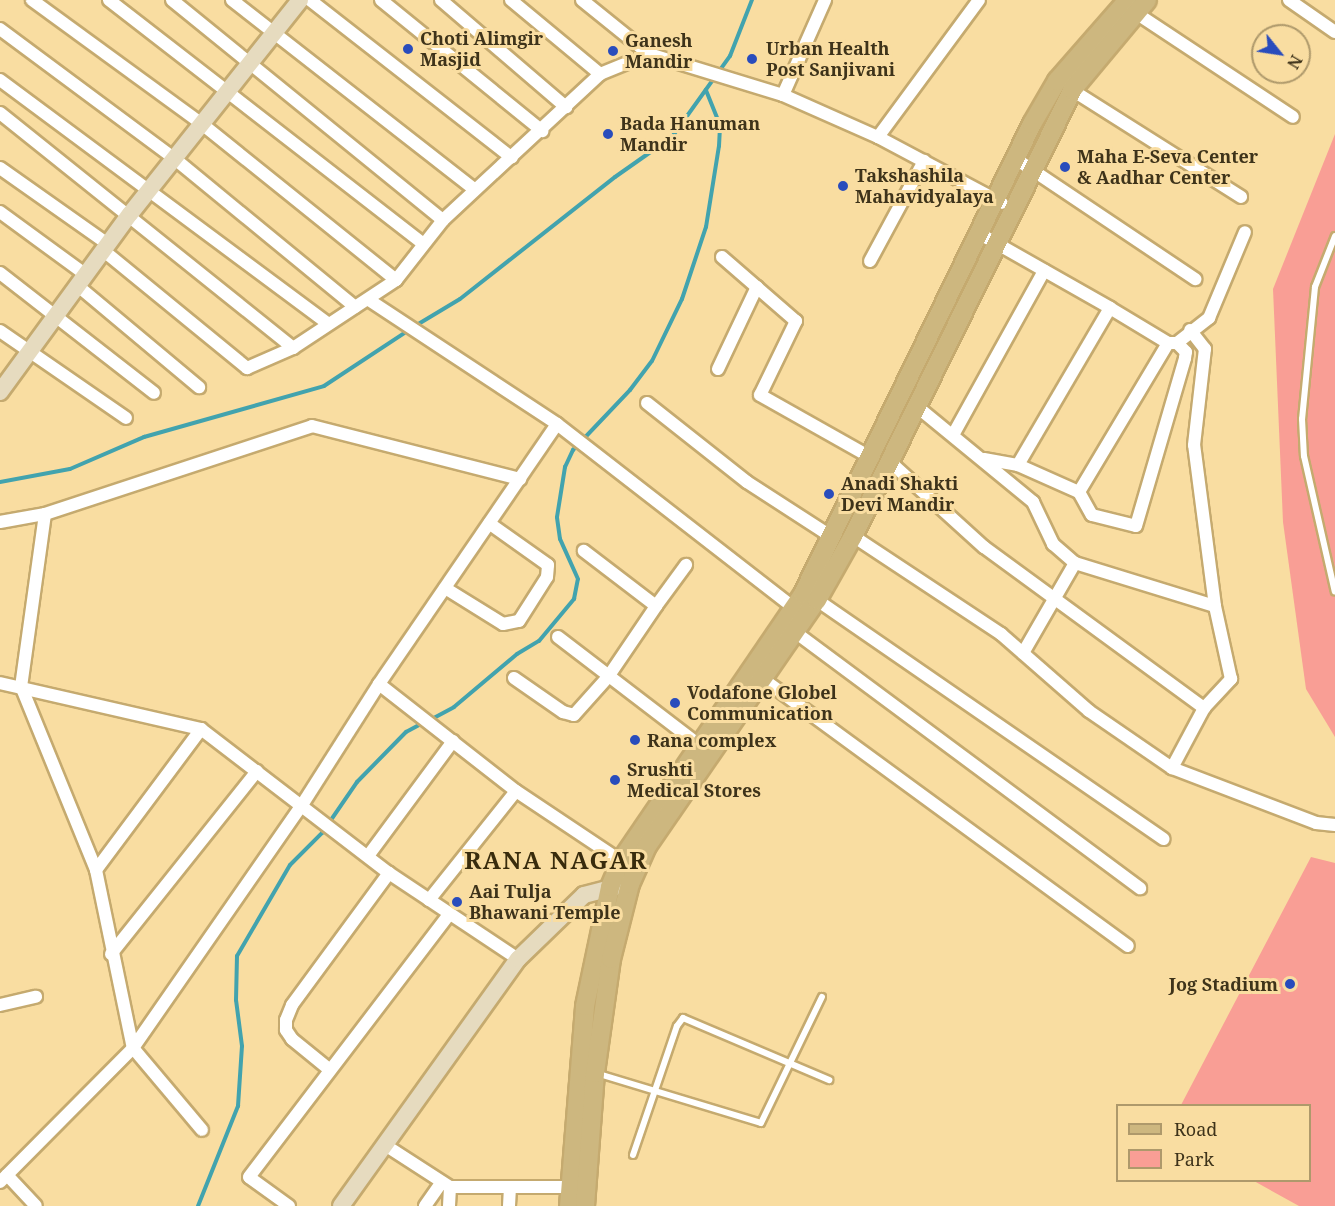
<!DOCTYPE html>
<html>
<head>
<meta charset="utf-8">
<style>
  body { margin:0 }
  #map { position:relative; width:1335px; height:1206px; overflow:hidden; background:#f9dda1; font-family:"Noto Serif",serif }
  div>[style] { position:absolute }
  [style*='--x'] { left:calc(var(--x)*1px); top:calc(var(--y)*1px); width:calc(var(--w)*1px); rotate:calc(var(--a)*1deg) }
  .green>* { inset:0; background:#f99e95 }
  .stream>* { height:4px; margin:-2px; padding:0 2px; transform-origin:2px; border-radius:2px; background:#42a3ae }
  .roads { filter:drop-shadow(2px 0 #c5aa6f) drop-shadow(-2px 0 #c5aa6f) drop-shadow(0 2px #c5aa6f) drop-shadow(0 -2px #c5aa6f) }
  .lane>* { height:6px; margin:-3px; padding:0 3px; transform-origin:3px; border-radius:3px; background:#fff }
  .street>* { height:12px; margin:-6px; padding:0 6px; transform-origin:6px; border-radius:6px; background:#fff }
  .secondary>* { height:16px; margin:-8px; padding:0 8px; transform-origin:8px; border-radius:8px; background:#e6dbbf }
  .primary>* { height:18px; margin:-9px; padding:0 9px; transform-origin:9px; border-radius:9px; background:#cdb77f }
  .dots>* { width:16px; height:16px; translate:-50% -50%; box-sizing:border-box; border:3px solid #f9dda1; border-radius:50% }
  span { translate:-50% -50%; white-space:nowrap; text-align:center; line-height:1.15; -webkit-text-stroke:6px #f9dda1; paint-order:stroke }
  .poi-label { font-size:18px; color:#3e331a; font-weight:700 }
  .left { translate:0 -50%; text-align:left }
  .right { translate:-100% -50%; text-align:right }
  .district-label { font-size:24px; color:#392c0d; font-weight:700; letter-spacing:1.5px }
  .legend { position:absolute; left:1116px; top:1104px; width:195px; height:78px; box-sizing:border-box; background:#f9dda1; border:2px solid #ae996b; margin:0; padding:8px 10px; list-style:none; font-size:18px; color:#3e331a }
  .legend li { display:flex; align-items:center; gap:12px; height:30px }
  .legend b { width:30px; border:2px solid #ae996b }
  .north { position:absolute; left:1251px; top:24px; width:60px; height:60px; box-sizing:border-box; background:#f9dda1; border:2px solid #ae996b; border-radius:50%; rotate:120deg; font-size:16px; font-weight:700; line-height:24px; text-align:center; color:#3e331a }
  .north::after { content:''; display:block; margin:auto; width:21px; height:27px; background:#294cbc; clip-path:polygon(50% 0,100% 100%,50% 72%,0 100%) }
</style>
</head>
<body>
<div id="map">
  <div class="green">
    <div style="clip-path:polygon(1335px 134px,1335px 737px,1306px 689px,1283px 522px,1273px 289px)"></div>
    <div style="clip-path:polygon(1311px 857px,1335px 863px,1335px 1206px,1299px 1206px,1254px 1181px,1310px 1180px,1310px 1106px,1181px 1105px)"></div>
  </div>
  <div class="stream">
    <div style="--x:415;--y:326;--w:52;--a:-31"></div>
    <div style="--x:460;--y:299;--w:197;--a:-38.2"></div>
    <div style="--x:615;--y:177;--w:70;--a:-35.1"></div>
    <div style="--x:672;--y:137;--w:100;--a:-54.4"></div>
    <div style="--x:730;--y:56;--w:60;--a:-68.6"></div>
    <div style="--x:0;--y:482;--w:71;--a:-10.5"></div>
    <div style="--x:70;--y:469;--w:81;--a:-23.4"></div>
    <div style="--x:144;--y:437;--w:187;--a:-15.8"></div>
    <div style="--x:324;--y:386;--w:102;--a:-33.4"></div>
    <div style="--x:430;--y:720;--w:27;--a:-28"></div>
    <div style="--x:454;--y:707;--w:82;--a:-40.1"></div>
    <div style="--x:517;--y:654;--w:26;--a:-31"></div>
    <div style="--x:539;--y:641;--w:55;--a:-50.2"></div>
    <div style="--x:574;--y:599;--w:20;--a:-79"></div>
    <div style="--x:578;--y:579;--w:44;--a:-114.2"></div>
    <div style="--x:560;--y:539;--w:22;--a:-98"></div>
    <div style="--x:557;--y:517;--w:51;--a:-80.9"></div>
    <div style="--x:565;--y:467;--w:19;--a:-65"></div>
    <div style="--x:573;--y:450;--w:83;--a:-46.5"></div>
    <div style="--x:630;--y:390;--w:36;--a:-53"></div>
    <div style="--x:652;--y:361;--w:69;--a:-64.2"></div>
    <div style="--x:682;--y:299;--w:76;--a:-71.6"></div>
    <div style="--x:706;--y:227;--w:82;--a:-80.9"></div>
    <div style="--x:719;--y:146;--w:21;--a:-87"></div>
    <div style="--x:720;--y:125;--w:38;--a:-112"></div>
    <div style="--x:198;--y:1206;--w:108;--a:-68.2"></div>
    <div style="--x:238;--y:1106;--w:60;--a:-86.2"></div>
    <div style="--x:242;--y:1046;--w:46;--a:-97.4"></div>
    <div style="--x:236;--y:1000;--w:44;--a:-88.7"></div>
    <div style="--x:237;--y:956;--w:105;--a:-59.8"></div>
    <div style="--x:290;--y:865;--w:45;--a:-45"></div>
    <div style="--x:322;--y:833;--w:62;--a:-55.5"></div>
    <div style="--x:357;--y:782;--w:70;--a:-45.6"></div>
    <div style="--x:406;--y:732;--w:19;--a:-28"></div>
  </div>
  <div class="roads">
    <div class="lane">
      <div style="--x:1335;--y:236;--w:55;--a:111.4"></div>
      <div style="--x:1315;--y:287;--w:133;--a:95.6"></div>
      <div style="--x:1302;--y:419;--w:37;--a:87"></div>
      <div style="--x:1304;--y:456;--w:139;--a:77.2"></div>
      <div style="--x:599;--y:1074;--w:169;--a:16.8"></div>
      <div style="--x:761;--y:1123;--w:140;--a:-64.2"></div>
      <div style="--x:633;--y:1155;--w:136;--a:-71.2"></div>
      <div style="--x:677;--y:1026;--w:10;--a:-53"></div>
      <div style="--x:683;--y:1018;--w:159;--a:23"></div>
    </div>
    <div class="street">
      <div style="--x:32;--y:0;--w:210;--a:36.1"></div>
      <div style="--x:202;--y:124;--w:249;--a:38.8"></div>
      <div style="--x:109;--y:0;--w:398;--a:37.8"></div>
      <div style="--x:172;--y:0;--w:349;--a:39.1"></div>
      <div style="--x:232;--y:0;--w:307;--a:38"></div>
      <div style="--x:310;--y:0;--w:256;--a:38"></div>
      <div style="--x:381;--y:0;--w:208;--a:39.1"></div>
      <div style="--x:441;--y:0;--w:165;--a:40.6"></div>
      <div style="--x:511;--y:0;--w:116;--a:39.7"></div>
      <div style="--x:582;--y:0;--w:86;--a:38.9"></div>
      <div style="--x:649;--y:54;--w:140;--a:17"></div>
      <div style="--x:783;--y:95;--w:104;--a:23.9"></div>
      <div style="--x:878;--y:137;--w:140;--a:28"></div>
      <div style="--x:1289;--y:0;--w:56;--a:34.8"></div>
      <div style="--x:1136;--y:13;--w:188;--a:33.5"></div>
      <div style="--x:0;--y:29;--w:218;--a:36.6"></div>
      <div style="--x:175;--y:159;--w:233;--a:39.4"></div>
      <div style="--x:0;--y:80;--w:409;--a:36.6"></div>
      <div style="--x:1072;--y:90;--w:200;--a:32.3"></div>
      <div style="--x:783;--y:95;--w:104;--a:-66.1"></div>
      <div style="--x:0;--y:113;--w:376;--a:38.7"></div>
      <div style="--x:878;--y:137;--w:170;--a:-53.6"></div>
      <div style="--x:1016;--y:159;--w:216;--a:33.8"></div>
      <div style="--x:0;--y:168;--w:133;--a:35.2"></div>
      <div style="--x:0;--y:212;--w:107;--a:36.2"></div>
      <div style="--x:980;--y:234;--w:150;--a:29.6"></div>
      <div style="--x:1110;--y:308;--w:182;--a:120.4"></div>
      <div style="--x:104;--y:251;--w:185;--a:39.3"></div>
      <div style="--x:247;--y:368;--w:50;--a:-23.5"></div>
      <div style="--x:293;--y:348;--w:123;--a:-33.4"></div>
      <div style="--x:396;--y:280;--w:76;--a:-51.9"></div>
      <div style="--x:443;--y:220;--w:214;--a:-42.9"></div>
      <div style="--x:600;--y:74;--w:53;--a:-22.2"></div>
      <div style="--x:722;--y:257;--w:98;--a:40.9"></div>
      <div style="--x:796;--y:321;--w:82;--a:115.9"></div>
      <div style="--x:760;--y:395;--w:129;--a:29.4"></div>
      <div style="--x:870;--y:261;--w:114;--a:-61.6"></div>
      <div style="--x:0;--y:273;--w:195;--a:37.9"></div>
      <div style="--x:78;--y:286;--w:158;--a:39.9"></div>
      <div style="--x:369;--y:300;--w:225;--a:33.4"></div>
      <div style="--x:557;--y:424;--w:305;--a:37.8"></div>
      <div style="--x:0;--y:331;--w:153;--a:34.6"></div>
      <div style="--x:1177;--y:343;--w:41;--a:-38"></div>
      <div style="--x:1209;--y:318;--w:93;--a:-67.3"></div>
      <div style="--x:718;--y:369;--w:91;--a:-64.6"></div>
      <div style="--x:647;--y:403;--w:127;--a:38.3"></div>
      <div style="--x:747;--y:482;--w:101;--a:32.9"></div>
      <div style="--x:915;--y:405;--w:153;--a:39.4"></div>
      <div style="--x:1033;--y:502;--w:47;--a:64.5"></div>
      <div style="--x:1053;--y:544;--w:29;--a:41"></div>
      <div style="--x:1075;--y:563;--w:146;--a:17.1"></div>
      <div style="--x:953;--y:435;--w:188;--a:-61"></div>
      <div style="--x:984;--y:459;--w:35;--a:10"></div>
      <div style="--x:1018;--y:465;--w:67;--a:23.9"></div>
      <div style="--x:1079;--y:492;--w:174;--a:-59.1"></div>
      <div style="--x:889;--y:461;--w:128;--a:42.2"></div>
      <div style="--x:984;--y:547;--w:273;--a:36.2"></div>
      <div style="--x:1204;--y:708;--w:40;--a:-47"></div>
      <div style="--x:1231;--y:679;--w:75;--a:-102.4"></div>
      <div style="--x:1215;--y:606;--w:162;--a:-97.4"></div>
      <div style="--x:1194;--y:445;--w:97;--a:-83.5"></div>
      <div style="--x:1205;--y:349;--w:24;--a:-128"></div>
      <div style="--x:1079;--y:492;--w:26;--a:61"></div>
      <div style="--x:1092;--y:515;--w:45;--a:14"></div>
      <div style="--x:1136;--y:526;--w:175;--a:-73.7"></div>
      <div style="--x:1185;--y:358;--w:6;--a:-81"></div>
      <div style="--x:1186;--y:352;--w:13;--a:-135"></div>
      <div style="--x:1177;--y:343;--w:9;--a:180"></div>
      <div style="--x:1168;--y:343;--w:68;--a:-148.9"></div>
      <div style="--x:45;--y:514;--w:174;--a:97.9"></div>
      <div style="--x:21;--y:686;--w:199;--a:67.8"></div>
      <div style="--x:96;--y:870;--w:182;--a:78.3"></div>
      <div style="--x:133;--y:1048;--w:107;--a:49.9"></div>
      <div style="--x:0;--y:522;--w:46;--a:-10.1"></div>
      <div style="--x:45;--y:514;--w:281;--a:-18.2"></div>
      <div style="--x:312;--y:426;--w:215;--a:14.3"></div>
      <div style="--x:853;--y:536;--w:178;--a:33.5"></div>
      <div style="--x:1001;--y:634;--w:117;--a:41.2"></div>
      <div style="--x:1089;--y:711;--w:101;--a:34.5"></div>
      <div style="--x:1172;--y:768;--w:154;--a:20.9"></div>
      <div style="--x:1316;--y:823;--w:19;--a:6"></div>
      <div style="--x:445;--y:588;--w:68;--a:31.8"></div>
      <div style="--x:503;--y:624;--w:16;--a:-11"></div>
      <div style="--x:519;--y:621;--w:52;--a:-57.5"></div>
      <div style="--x:547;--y:577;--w:12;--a:-85"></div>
      <div style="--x:548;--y:565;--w:72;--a:-144.6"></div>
      <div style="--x:817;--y:600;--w:421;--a:34.6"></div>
      <div style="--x:656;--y:606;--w:51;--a:-53.8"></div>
      <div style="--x:791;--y:629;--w:435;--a:36.6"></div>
      <div style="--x:558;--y:637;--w:176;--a:37.4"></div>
      <div style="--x:1023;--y:653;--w:104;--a:-60"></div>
      <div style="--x:514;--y:678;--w:60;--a:34.8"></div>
      <div style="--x:563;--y:712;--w:11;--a:15"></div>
      <div style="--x:574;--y:715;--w:51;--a:-48.2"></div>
      <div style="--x:608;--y:677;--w:86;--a:-55.9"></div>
      <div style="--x:656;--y:606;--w:91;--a:-142.6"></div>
      <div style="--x:763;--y:679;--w:452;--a:36.2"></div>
      <div style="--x:0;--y:683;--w:206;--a:12.9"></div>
      <div style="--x:201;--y:729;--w:237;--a:37.5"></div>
      <div style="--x:389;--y:873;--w:155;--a:33.7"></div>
      <div style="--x:379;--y:684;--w:174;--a:38"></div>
      <div style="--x:516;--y:791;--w:126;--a:33.7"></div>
      <div style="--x:1172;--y:768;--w:68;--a:-61.9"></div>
      <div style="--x:368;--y:856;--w:143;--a:-53.5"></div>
      <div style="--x:96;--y:870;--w:176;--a:-53.3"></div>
      <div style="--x:429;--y:900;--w:139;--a:-51.4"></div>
      <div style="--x:111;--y:954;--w:234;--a:-51.4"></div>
      <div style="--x:0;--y:1005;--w:37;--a:-13"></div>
      <div style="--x:330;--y:1070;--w:49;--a:-140.8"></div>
      <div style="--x:292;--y:1039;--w:11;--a:-124"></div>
      <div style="--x:286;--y:1030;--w:10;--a:-90"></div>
      <div style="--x:286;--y:1020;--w:16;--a:-68"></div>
      <div style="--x:292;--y:1005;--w:164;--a:-53.7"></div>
      <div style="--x:385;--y:1145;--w:77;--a:32.9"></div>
      <div style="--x:450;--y:1187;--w:19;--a:93"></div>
      <div style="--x:7;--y:1175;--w:42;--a:46.9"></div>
      <div style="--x:0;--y:1182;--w:189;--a:-45.2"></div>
      <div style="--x:133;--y:1048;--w:296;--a:-55.2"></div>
      <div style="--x:302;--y:805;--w:143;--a:-57.5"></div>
      <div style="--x:379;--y:684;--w:315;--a:-55.6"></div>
      <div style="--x:450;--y:1187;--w:120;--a:0"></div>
      <div style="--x:289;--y:1206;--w:49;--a:-144.1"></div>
      <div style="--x:249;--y:1177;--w:330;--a:-52.7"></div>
      <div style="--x:425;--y:1206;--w:29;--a:-55"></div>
      <div style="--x:509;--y:1206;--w:19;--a:-87"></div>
    </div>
    <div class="secondary">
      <div style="--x:0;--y:392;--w:220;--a:-53.9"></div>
      <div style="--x:130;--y:214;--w:273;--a:-51.5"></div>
      <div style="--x:341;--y:1206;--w:304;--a:-54.4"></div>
      <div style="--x:518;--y:959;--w:92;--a:-44.1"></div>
      <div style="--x:584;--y:895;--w:40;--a:-14.4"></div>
    </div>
    <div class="primary">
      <div style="--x:569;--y:1206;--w:201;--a:-85.4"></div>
      <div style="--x:585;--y:1006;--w:122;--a:-78.1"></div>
      <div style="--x:610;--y:887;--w:28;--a:-67"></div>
      <div style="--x:621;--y:861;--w:323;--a:-55.7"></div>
      <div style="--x:803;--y:594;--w:523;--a:-64.02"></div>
      <div style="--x:1032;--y:124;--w:50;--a:-59.8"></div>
      <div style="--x:1057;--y:81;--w:108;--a:-48.8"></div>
      <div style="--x:585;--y:1206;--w:133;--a:-85.7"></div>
      <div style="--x:595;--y:1073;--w:115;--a:-82"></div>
      <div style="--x:611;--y:959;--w:77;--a:-75.8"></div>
      <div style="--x:630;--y:884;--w:42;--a:-65.9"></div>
      <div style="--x:647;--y:846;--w:299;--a:-55.4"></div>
      <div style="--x:817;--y:600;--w:73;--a:-60.6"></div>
      <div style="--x:853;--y:536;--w:497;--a:-63.8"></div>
      <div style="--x:1072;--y:90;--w:117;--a:-50.2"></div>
    </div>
  </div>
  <div class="dots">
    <div style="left:408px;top:49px;background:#294cbc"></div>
    <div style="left:613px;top:51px;background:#294cbc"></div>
    <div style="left:752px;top:59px;background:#294cbc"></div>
    <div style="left:608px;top:134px;background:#294cbc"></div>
    <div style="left:1065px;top:167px;background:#294cbc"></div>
    <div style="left:843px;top:186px;background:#294cbc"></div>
    <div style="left:829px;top:494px;background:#294cbc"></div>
    <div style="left:675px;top:703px;background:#294cbc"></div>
    <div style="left:635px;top:740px;background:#294cbc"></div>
    <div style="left:615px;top:780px;background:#294cbc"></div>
    <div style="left:457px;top:902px;background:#294cbc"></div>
    <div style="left:1290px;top:984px;background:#294cbc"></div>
  </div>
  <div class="poi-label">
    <span class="left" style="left:420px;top:49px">Choti Alimgir<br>Masjid</span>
    <span class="left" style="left:625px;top:51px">Ganesh<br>Mandir</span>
    <span class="left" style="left:766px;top:59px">Urban Health<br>Post Sanjivani</span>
    <span class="left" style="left:620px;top:134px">Bada Hanuman<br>Mandir</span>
    <span class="left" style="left:1077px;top:167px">Maha E-Seva Center<br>&amp; Aadhar Center</span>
    <span class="left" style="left:855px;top:186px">Takshashila<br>Mahavidyalaya</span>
    <span class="left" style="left:841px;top:494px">Anadi Shakti<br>Devi Mandir</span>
    <span class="left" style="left:687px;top:703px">Vodafone Globel<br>Communication</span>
    <span class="left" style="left:647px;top:740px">Rana complex</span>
    <span class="left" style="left:627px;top:780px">Srushti<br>Medical Stores</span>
    <span class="left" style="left:469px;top:902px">Aai Tulja<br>Bhawani Temple</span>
    <span class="right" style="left:1278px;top:984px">Jog Stadium</span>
  </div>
  <div class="district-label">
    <span style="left:556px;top:860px">RANA NAGAR</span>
  </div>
  <ul class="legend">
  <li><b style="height:8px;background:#cdb77f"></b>Road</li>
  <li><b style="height:16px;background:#f99e95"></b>Park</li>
  </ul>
  <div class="north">N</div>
</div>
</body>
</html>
